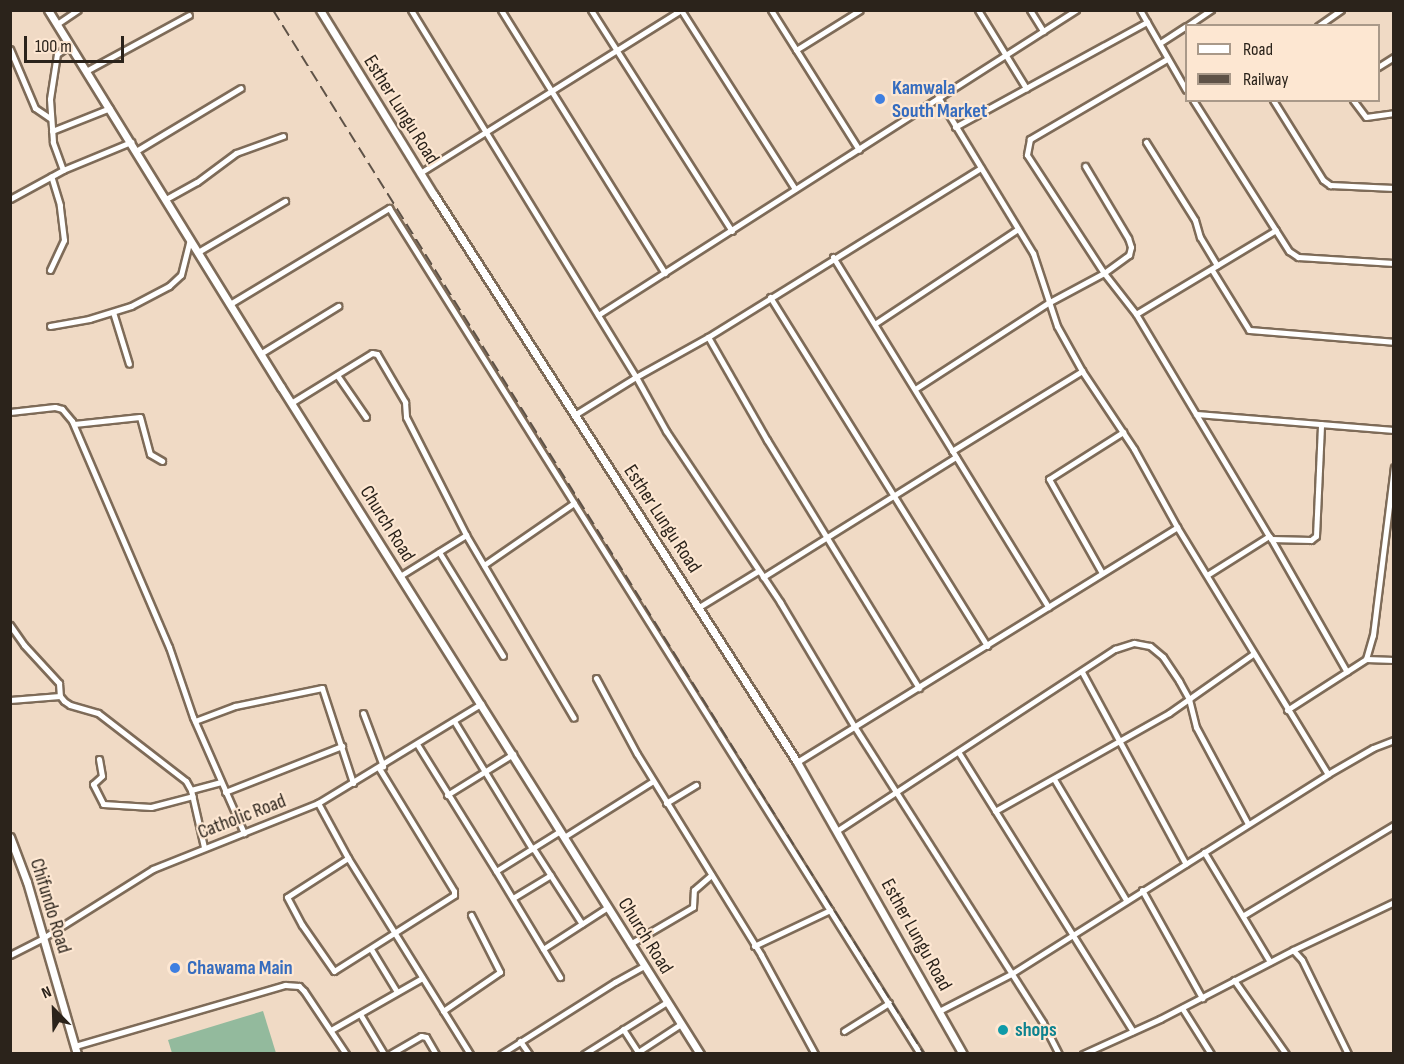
<!DOCTYPE html>
<html>
<head>
<meta charset="utf-8">
<style>
  body { margin:0 }
  #map { position:relative; width:1404px; height:1064px; overflow:hidden; background:#f0dac5; font-family:"Sofia Sans Condensed",sans-serif }
  div>[style] { position:absolute }
  [style*='--x'] { left:calc(var(--x)*1px); top:calc(var(--y)*1px); width:calc(var(--w)*1px); rotate:calc(var(--a)*1deg) }
  .green>* { inset:0; background:#93ba9d }
  .roads { filter:drop-shadow(2px 0 #7e6b58) drop-shadow(-2px 0 #7e6b58) drop-shadow(0 2px #7e6b58) drop-shadow(0 -2px #7e6b58) }
  .minor>* { height:5px; margin:-2.5px; padding:0 2.5px; transform-origin:2.5px; border-radius:2.5px; background:#fff }
  .tertiary>* { height:7px; margin:-3.5px; padding:0 3.5px; transform-origin:3.5px; border-radius:3.5px; background:#fff }
  .rail>* { height:2px; margin-top:-1px; transform-origin:0; background:repeating-linear-gradient(90deg,#5e5247 0 12px,transparent 0 18px) }
  .dots>* { width:16px; height:16px; translate:-50% -50%; box-sizing:border-box; border:3px solid #fde7d2; border-radius:50% }
  span { translate:-50% -50%; white-space:nowrap; text-align:center; line-height:1.15; -webkit-text-stroke:4.5px #fde7d2; paint-order:stroke }
  .shop-label { font-size:20px; color:#366cbe; font-weight:700 }
  .left { translate:0 -50%; text-align:left }
  .street-label { font-size:20px; color:#2b231b }
  .culture-label { font-size:20px; color:#0d838f; font-weight:700 }
  .frame { position:absolute; inset:0; border:12px solid #2b231b; pointer-events:none }
  .legend { position:absolute; left:1185px; top:24px; width:195px; height:78px; box-sizing:border-box; background:#fde7d2; border:2px solid #a99989; margin:0; padding:8px 10px; list-style:none; font-size:18px; color:#2b231b }
  .legend li { display:flex; align-items:center; gap:12px; height:30px }
  .legend b { width:30px; border:2px solid #a99989 }
  .north { position:absolute; left:24px; top:980px; width:60px; height:60px; -webkit-text-stroke:4px #fde7d2; paint-order:stroke; rotate:337deg; font-size:16px; font-weight:700; line-height:24px; text-align:center; color:#2b231b }
  .north::after { content:''; display:block; margin:auto; width:21px; height:27px; background:#2b231b; clip-path:polygon(50% 0,100% 100%,50% 72%,0 100%) }
  .scale { position:absolute; left:24px; top:36px; width:100px; height:27px; box-sizing:border-box; border:3px solid #2b231b; border-top:0; padding-left:8px; font-size:18px; line-height:21px; white-space:nowrap; color:#2b231b; -webkit-text-stroke:4px #fde7d2; paint-order:stroke }
</style>
</head>
<body>
<div id="map">
  <div class="green">
    <div style="clip-path:polygon(263px 1011px,276px 1053px,172px 1053px,168px 1040px)"></div>
  </div>
  <div class="roads">
    <div class="minor">
      <div style="--x:411;--y:10;--w:430;--a:58.5"></div>
      <div style="--x:636;--y:377;--w:62;--a:60.9"></div>
      <div style="--x:666;--y:431;--w:206;--a:56.3"></div>
      <div style="--x:780;--y:602;--w:144;--a:59.2"></div>
      <div style="--x:854;--y:726;--w:352;--a:57.5"></div>
      <div style="--x:1043;--y:1023;--w:35;--a:63"></div>
      <div style="--x:501;--y:10;--w:310;--a:58.1"></div>
      <div style="--x:591;--y:10;--w:262;--a:57.5"></div>
      <div style="--x:771;--y:10;--w:165;--a:57.8"></div>
      <div style="--x:978;--y:10;--w:92;--a:58.4"></div>
      <div style="--x:1030;--y:10;--w:25;--a:58"></div>
      <div style="--x:1140;--y:10;--w:92;--a:60.1"></div>
      <div style="--x:57;--y:24;--w:25;--a:-34"></div>
      <div style="--x:1187;--y:26;--w:29;--a:-34"></div>
      <div style="--x:1318;--y:26;--w:28;--a:-35"></div>
      <div style="--x:1160;--y:43;--w:31;--a:-33"></div>
      <div style="--x:10;--y:49;--w:64;--a:67"></div>
      <div style="--x:35;--y:108;--w:18;--a:34"></div>
      <div style="--x:796;--y:50;--w:75;--a:-32"></div>
      <div style="--x:1167;--y:59;--w:159;--a:149.7"></div>
      <div style="--x:1030;--y:139;--w:16;--a:101"></div>
      <div style="--x:1027;--y:155;--w:141;--a:56.9"></div>
      <div style="--x:1104;--y:273;--w:52;--a:52"></div>
      <div style="--x:1136;--y:314;--w:259;--a:59.1"></div>
      <div style="--x:1269;--y:536;--w:73;--a:147.8"></div>
      <div style="--x:1378;--y:67;--w:19;--a:-32"></div>
      <div style="--x:86;--y:71;--w:117;--a:-28.5"></div>
      <div style="--x:938;--y:97;--w:183;--a:58.7"></div>
      <div style="--x:1033;--y:253;--w:77;--a:71.8"></div>
      <div style="--x:1057;--y:326;--w:51;--a:60.9"></div>
      <div style="--x:1082;--y:371;--w:94;--a:56.3"></div>
      <div style="--x:1134;--y:449;--w:89;--a:61.1"></div>
      <div style="--x:1177;--y:527;--w:289;--a:58.6"></div>
      <div style="--x:1193;--y:100;--w:179;--a:57.6"></div>
      <div style="--x:1289;--y:251;--w:11;--a:34"></div>
      <div style="--x:1298;--y:257;--w:96;--a:3.6"></div>
      <div style="--x:1273;--y:100;--w:94;--a:58"></div>
      <div style="--x:1323;--y:180;--w:9;--a:36"></div>
      <div style="--x:1330;--y:185;--w:64;--a:2.7"></div>
      <div style="--x:1353;--y:100;--w:21;--a:53"></div>
      <div style="--x:1366;--y:117;--w:28;--a:-8"></div>
      <div style="--x:955;--y:127;--w:219;--a:-28.7"></div>
      <div style="--x:52;--y:131;--w:62;--a:-21.6"></div>
      <div style="--x:1146;--y:142;--w:92;--a:57.9"></div>
      <div style="--x:1195;--y:220;--w:18;--a:74"></div>
      <div style="--x:1200;--y:237;--w:33;--a:59"></div>
      <div style="--x:136;--y:151;--w:122;--a:-31"></div>
      <div style="--x:63;--y:170;--w:30;--a:-110"></div>
      <div style="--x:53;--y:142;--w:43;--a:-94"></div>
      <div style="--x:50;--y:99;--w:46;--a:-81.2"></div>
      <div style="--x:57;--y:54;--w:16;--a:-35"></div>
      <div style="--x:420;--y:173;--w:308;--a:-32"></div>
      <div style="--x:681;--y:10;--w:212;--a:57.5"></div>
      <div style="--x:10;--y:199;--w:60;--a:-28.7"></div>
      <div style="--x:63;--y:170;--w:74;--a:-22.4"></div>
      <div style="--x:166;--y:199;--w:35;--a:-29"></div>
      <div style="--x:197;--y:182;--w:49;--a:-36.6"></div>
      <div style="--x:236;--y:153;--w:50;--a:-19.9"></div>
      <div style="--x:198;--y:252;--w:101;--a:-30.4"></div>
      <div style="--x:833;--y:257;--w:411;--a:58.4"></div>
      <div style="--x:50;--y:270;--w:33;--a:-65"></div>
      <div style="--x:64;--y:240;--w:35;--a:-97"></div>
      <div style="--x:60;--y:205;--w:30;--a:-107"></div>
      <div style="--x:1212;--y:270;--w:70;--a:58.3"></div>
      <div style="--x:1249;--y:330;--w:145;--a:4.7"></div>
      <div style="--x:770;--y:297;--w:411;--a:58.1"></div>
      <div style="--x:230;--y:304;--w:186;--a:-31.1"></div>
      <div style="--x:389;--y:208;--w:348;--a:57.9"></div>
      <div style="--x:113;--y:312;--w:54;--a:72.9"></div>
      <div style="--x:1136;--y:314;--w:163;--a:-31"></div>
      <div style="--x:598;--y:315;--w:567;--a:-32.54"></div>
      <div style="--x:876;--y:323;--w:170;--a:-33.5"></div>
      <div style="--x:50;--y:326;--w:40;--a:-10"></div>
      <div style="--x:89;--y:319;--w:44;--a:-17.2"></div>
      <div style="--x:131;--y:306;--w:43;--a:-27.8"></div>
      <div style="--x:169;--y:286;--w:16;--a:-43"></div>
      <div style="--x:181;--y:275;--w:37;--a:-76"></div>
      <div style="--x:708;--y:337;--w:119;--a:60.2"></div>
      <div style="--x:767;--y:440;--w:291;--a:58.5"></div>
      <div style="--x:260;--y:354;--w:92;--a:-31.6"></div>
      <div style="--x:337;--y:375;--w:51;--a:55.4"></div>
      <div style="--x:915;--y:389;--w:158;--a:-32.9"></div>
      <div style="--x:1048;--y:303;--w:64;--a:-28.2"></div>
      <div style="--x:1104;--y:273;--w:31;--a:-36"></div>
      <div style="--x:1129;--y:255;--w:8;--a:-76"></div>
      <div style="--x:1131;--y:247;--w:9;--a:-108"></div>
      <div style="--x:1128;--y:238;--w:84;--a:-120.8"></div>
      <div style="--x:291;--y:403;--w:95;--a:-31.7"></div>
      <div style="--x:372;--y:353;--w:5;--a:11"></div>
      <div style="--x:377;--y:354;--w:56;--a:59.7"></div>
      <div style="--x:405;--y:402;--w:15;--a:86"></div>
      <div style="--x:406;--y:417;--w:132;--a:63"></div>
      <div style="--x:466;--y:535;--w:212;--a:59.5"></div>
      <div style="--x:10;--y:412;--w:45;--a:-6.3"></div>
      <div style="--x:55;--y:407;--w:7;--a:16"></div>
      <div style="--x:62;--y:409;--w:16;--a:50"></div>
      <div style="--x:72;--y:421;--w:246;--a:66.8"></div>
      <div style="--x:169;--y:647;--w:74;--a:71.1"></div>
      <div style="--x:193;--y:717;--w:127;--a:66.3"></div>
      <div style="--x:576;--y:414;--w:70;--a:-31.7"></div>
      <div style="--x:636;--y:377;--w:82;--a:-29.1"></div>
      <div style="--x:708;--y:337;--w:321;--a:-31.8"></div>
      <div style="--x:1196;--y:414;--w:199;--a:4.6"></div>
      <div style="--x:74;--y:424;--w:66;--a:-6.1"></div>
      <div style="--x:140;--y:417;--w:38;--a:75"></div>
      <div style="--x:150;--y:454;--w:14;--a:30"></div>
      <div style="--x:952;--y:451;--w:153;--a:-31.6"></div>
      <div style="--x:1270;--y:537;--w:155;--a:60.3"></div>
      <div style="--x:1271;--y:539;--w:40;--a:1.4"></div>
      <div style="--x:1311;--y:540;--w:6;--a:-39"></div>
      <div style="--x:1316;--y:536;--w:112;--a:-87.4"></div>
      <div style="--x:439;--y:552;--w:122;--a:58.4"></div>
      <div style="--x:484;--y:565;--w:109;--a:-34.6"></div>
      <div style="--x:574;--y:503;--w:651;--a:57.87"></div>
      <div style="--x:1102;--y:573;--w:108;--a:-119.4"></div>
      <div style="--x:1049;--y:479;--w:88;--a:-32.4"></div>
      <div style="--x:400;--y:576;--w:78;--a:-31.8"></div>
      <div style="--x:763;--y:577;--w:227;--a:-31.9"></div>
      <div style="--x:699;--y:607;--w:69;--a:-31.4"></div>
      <div style="--x:10;--y:625;--w:24;--a:55"></div>
      <div style="--x:24;--y:645;--w:52;--a:47.4"></div>
      <div style="--x:59;--y:683;--w:13;--a:86"></div>
      <div style="--x:60;--y:696;--w:6;--a:51"></div>
      <div style="--x:64;--y:701;--w:7;--a:34"></div>
      <div style="--x:70;--y:705;--w:29;--a:16"></div>
      <div style="--x:98;--y:713;--w:111;--a:37.7"></div>
      <div style="--x:186;--y:781;--w:10;--a:61"></div>
      <div style="--x:191;--y:790;--w:58;--a:77.2"></div>
      <div style="--x:1366;--y:659;--w:28;--a:2"></div>
      <div style="--x:1082;--y:672;--w:218;--a:61.6"></div>
      <div style="--x:596;--y:678;--w:86;--a:61.7"></div>
      <div style="--x:637;--y:754;--w:236;--a:58.3"></div>
      <div style="--x:761;--y:955;--w:113;--a:61.4"></div>
      <div style="--x:10;--y:700;--w:50;--a:-4.6"></div>
      <div style="--x:1287;--y:710;--w:94;--a:-32.8"></div>
      <div style="--x:1366;--y:659;--w:25;--a:-74"></div>
      <div style="--x:1373;--y:635;--w:169;--a:-82.9"></div>
      <div style="--x:363;--y:713;--w:57;--a:69.3"></div>
      <div style="--x:195;--y:721;--w:43;--a:-20.6"></div>
      <div style="--x:235;--y:706;--w:89;--a:-11.7"></div>
      <div style="--x:322;--y:688;--w:100;--a:71.9"></div>
      <div style="--x:454;--y:721;--w:150;--a:58.6"></div>
      <div style="--x:417;--y:744;--w:150;--a:58.1"></div>
      <div style="--x:496;--y:871;--w:75;--a:-32"></div>
      <div style="--x:959;--y:753;--w:328;--a:58"></div>
      <div style="--x:99;--y:759;--w:17;--a:80"></div>
      <div style="--x:102;--y:776;--w:12;--a:138"></div>
      <div style="--x:93;--y:784;--w:22;--a:63"></div>
      <div style="--x:103;--y:804;--w:48;--a:3.6"></div>
      <div style="--x:151;--y:807;--w:43;--a:-14.7"></div>
      <div style="--x:797;--y:762;--w:447;--a:-31.7"></div>
      <div style="--x:1054;--y:779;--w:141;--a:59.2"></div>
      <div style="--x:191;--y:790;--w:31;--a:-15"></div>
      <div style="--x:225;--y:792;--w:126;--a:-21.5"></div>
      <div style="--x:447;--y:795;--w:78;--a:-31.8"></div>
      <div style="--x:318;--y:803;--w:63;--a:61.4"></div>
      <div style="--x:348;--y:858;--w:231;--a:58.1"></div>
      <div style="--x:666;--y:803;--w:35;--a:-31"></div>
      <div style="--x:995;--y:811;--w:200;--a:-29.4"></div>
      <div style="--x:1169;--y:713;--w:103;--a:-35.1"></div>
      <div style="--x:838;--y:830;--w:331;--a:-33.2"></div>
      <div style="--x:1115;--y:649;--w:20;--a:-18"></div>
      <div style="--x:1134;--y:643;--w:16;--a:11"></div>
      <div style="--x:1150;--y:646;--w:17;--a:40"></div>
      <div style="--x:1163;--y:657;--w:29;--a:56"></div>
      <div style="--x:1179;--y:681;--w:21;--a:61"></div>
      <div style="--x:1189;--y:699;--w:29;--a:76"></div>
      <div style="--x:1196;--y:727;--w:110;--a:61.8"></div>
      <div style="--x:564;--y:837;--w:105;--a:-32.2"></div>
      <div style="--x:533;--y:848;--w:90;--a:57.2"></div>
      <div style="--x:1204;--y:852;--w:128;--a:59"></div>
      <div style="--x:348;--y:858;--w:72;--a:147.4"></div>
      <div style="--x:287;--y:897;--w:32;--a:62"></div>
      <div style="--x:302;--y:925;--w:56;--a:55.2"></div>
      <div style="--x:334;--y:971;--w:142;--a:-32.3"></div>
      <div style="--x:454;--y:895;--w:4;--a:-90"></div>
      <div style="--x:454;--y:891;--w:144;--a:-121.4"></div>
      <div style="--x:496;--y:871;--w:124;--a:58.9"></div>
      <div style="--x:1142;--y:890;--w:124;--a:60.9"></div>
      <div style="--x:513;--y:898;--w:44;--a:-31.2"></div>
      <div style="--x:1244;--y:915;--w:175;--a:-31"></div>
      <div style="--x:630;--y:944;--w:73;--a:-30.4"></div>
      <div style="--x:693;--y:907;--w:17;--a:-87"></div>
      <div style="--x:694;--y:890;--w:23;--a:-41"></div>
      <div style="--x:754;--y:946;--w:84;--a:-25.3"></div>
      <div style="--x:371;--y:949;--w:50;--a:58.8"></div>
      <div style="--x:543;--y:949;--w:77;--a:-32.9"></div>
      <div style="--x:1293;--y:950;--w:13;--a:48"></div>
      <div style="--x:1302;--y:960;--w:105;--a:63.9"></div>
      <div style="--x:10;--y:955;--w:37;--a:-27"></div>
      <div style="--x:43;--y:938;--w:130;--a:-32.1"></div>
      <div style="--x:153;--y:869;--w:178;--a:-21.8"></div>
      <div style="--x:318;--y:803;--w:191;--a:-31.3"></div>
      <div style="--x:1234;--y:980;--w:90;--a:54.9"></div>
      <div style="--x:1182;--y:1008;--w:54;--a:57.8"></div>
      <div style="--x:443;--y:1011;--w:69;--a:-34.4"></div>
      <div style="--x:500;--y:972;--w:64;--a:-117"></div>
      <div style="--x:939;--y:1011;--w:81;--a:-27.2"></div>
      <div style="--x:1011;--y:974;--w:375;--a:-32.2"></div>
      <div style="--x:1328;--y:774;--w:52;--a:-30"></div>
      <div style="--x:1373;--y:748;--w:22;--a:-21"></div>
      <div style="--x:360;--y:1014;--w:47;--a:59"></div>
      <div style="--x:623;--y:1029;--w:27;--a:57"></div>
      <div style="--x:331;--y:1030;--w:105;--a:-29.7"></div>
      <div style="--x:844;--y:1031;--w:53;--a:-31.9"></div>
      <div style="--x:520;--y:1041;--w:16;--a:55"></div>
      <div style="--x:75;--y:1046;--w:219;--a:-16.2"></div>
      <div style="--x:285;--y:985;--w:14;--a:4"></div>
      <div style="--x:299;--y:986;--w:7;--a:45"></div>
      <div style="--x:304;--y:991;--w:76;--a:56.3"></div>
      <div style="--x:390;--y:1054;--w:36;--a:-30"></div>
      <div style="--x:421;--y:1036;--w:5;--a:11"></div>
      <div style="--x:426;--y:1037;--w:20;--a:60"></div>
      <div style="--x:501;--y:1054;--w:135;--a:-32.3"></div>
      <div style="--x:615;--y:982;--w:33;--a:-29"></div>
      <div style="--x:584;--y:1054;--w:98;--a:-32.1"></div>
      <div style="--x:635;--y:1054;--w:55;--a:-33.1"></div>
      <div style="--x:1083;--y:1054;--w:85;--a:-24.4"></div>
      <div style="--x:1160;--y:1019;--w:150;--a:-27.4"></div>
      <div style="--x:1293;--y:950;--w:112;--a:-25.4"></div>
    </div>
    <div class="tertiary">
      <div style="--x:48;--y:10;--w:443;--a:58.3"></div>
      <div style="--x:281;--y:387;--w:788;--a:57.86"></div>
      <div style="--x:320;--y:10;--w:217;--a:58.4"></div>
      <div style="--x:434;--y:195;--w:673;--a:57.37"></div>
      <div style="--x:797;--y:762;--w:336;--a:60.4"></div>
      <div style="--x:10;--y:837;--w:48;--a:69.3"></div>
      <div style="--x:27;--y:882;--w:179;--a:73.8"></div>
    </div>
  </div>
  <div class="rail">
    <div style="--x:273;--y:10;--w:1230;--a:58.05"></div>
  </div>
  <div class="dots">
    <div style="left:880px;top:99px;background:#3f7fe0"></div>
    <div style="left:175px;top:968px;background:#3f7fe0"></div>
    <div style="left:1003px;top:1030px;background:#0f9aa8"></div>
  </div>
  <div class="shop-label">
    <span class="left" style="left:892px;top:100px">Kamwala<br>South Market</span>
    <span class="left" style="left:187px;top:968px">Chawama Main</span>
  </div>
  <div class="street-label">
    <span style="left:401px;top:110px;rotate:58deg">Esther Lungu Road</span>
    <span style="left:662px;top:519px;rotate:57deg">Esther Lungu Road</span>
    <span style="left:387px;top:524px;rotate:58deg">Church Road</span>
    <span style="left:242px;top:817px;rotate:-21deg">Catholic Road</span>
    <span style="left:50px;top:906px;rotate:73deg">Chifundo Road</span>
    <span style="left:916px;top:935px;rotate:61deg">Esther Lungu Road</span>
    <span style="left:645px;top:936px;rotate:58deg">Church Road</span>
  </div>
  <div class="culture-label">
    <span class="left" style="left:1015px;top:1030px">shops</span>
  </div>
  <div class="frame"></div>
  <ul class="legend">
  <li><b style="height:8px;background:#fff"></b>Road</li>
  <li><b style="height:8px;background:#5e5247"></b>Railway</li>
  </ul>
  <div class="north">N</div>
  <div class="scale">100 m</div>
</div>
</body>
</html>
